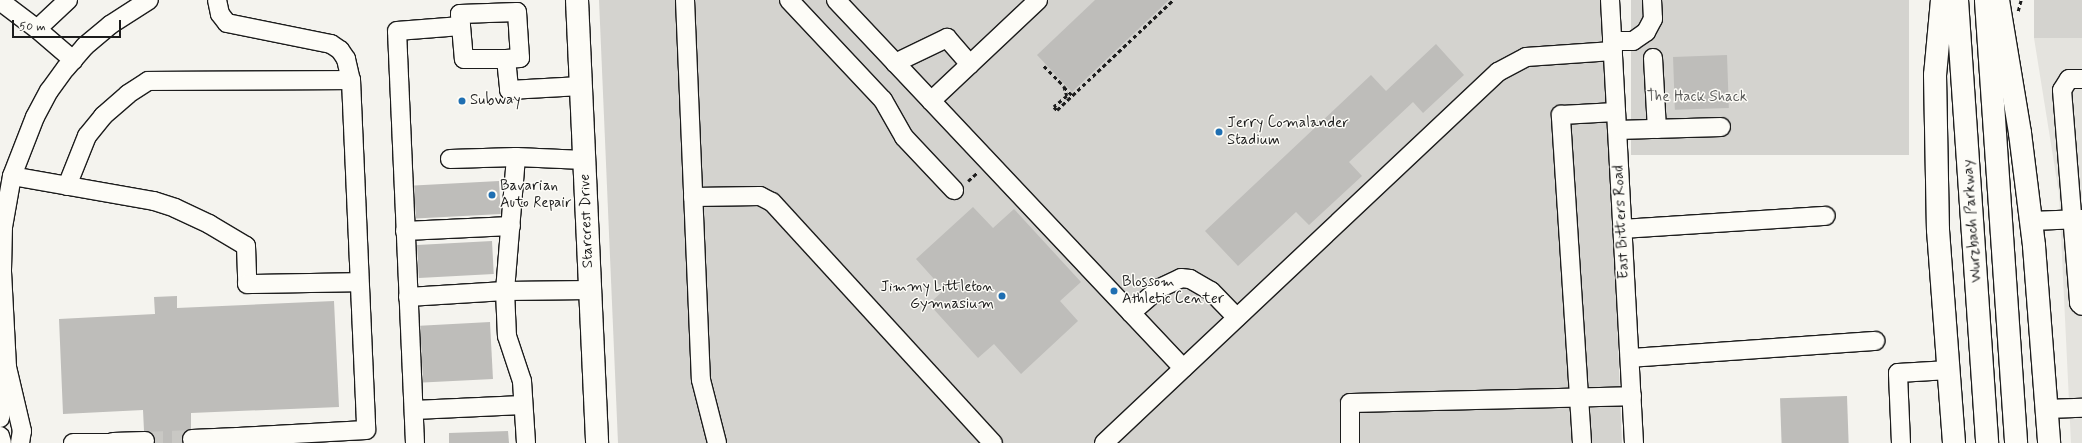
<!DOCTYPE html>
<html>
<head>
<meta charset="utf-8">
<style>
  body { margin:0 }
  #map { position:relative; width:2082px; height:443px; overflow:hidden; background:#f4f3ee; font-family:Mynerve,sans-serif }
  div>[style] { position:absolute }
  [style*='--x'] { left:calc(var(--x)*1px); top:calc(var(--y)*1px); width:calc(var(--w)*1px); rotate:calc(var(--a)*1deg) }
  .built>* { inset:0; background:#e4e3de }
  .green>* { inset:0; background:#d4d3cf; transform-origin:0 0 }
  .building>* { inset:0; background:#bebdba; transform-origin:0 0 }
  .minor-tunnel>* { height:18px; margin-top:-9px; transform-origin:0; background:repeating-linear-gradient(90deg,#c9c8c4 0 18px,transparent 0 27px) }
  .path>* { height:2.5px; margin-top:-1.25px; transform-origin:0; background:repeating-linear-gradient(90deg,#1c1c1c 0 4px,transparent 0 7px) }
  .roads { filter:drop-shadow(1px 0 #1c1c1c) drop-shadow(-1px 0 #1c1c1c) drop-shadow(0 1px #1c1c1c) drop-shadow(0 -1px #1c1c1c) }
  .minor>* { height:18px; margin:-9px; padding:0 9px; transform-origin:9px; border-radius:9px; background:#fdfcf7 }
  .major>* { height:22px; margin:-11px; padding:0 11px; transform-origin:11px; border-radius:11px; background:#fdfcf7 }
  .highway>* { height:22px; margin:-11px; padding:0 11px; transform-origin:11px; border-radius:11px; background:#fdfcf7 }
  .dots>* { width:11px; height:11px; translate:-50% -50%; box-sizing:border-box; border:2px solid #fdfcf7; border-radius:50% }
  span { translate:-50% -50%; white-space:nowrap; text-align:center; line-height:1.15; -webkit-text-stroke:3px #fdfcf7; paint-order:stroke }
  .park-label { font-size:15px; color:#5c5c5b }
  .poi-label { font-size:15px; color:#1c1c1c }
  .left { translate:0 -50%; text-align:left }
  .right { translate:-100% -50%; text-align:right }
  .street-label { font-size:15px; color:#1c1c1c }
  .scale { position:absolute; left:12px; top:20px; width:109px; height:18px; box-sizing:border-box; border:2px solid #1c1c1c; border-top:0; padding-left:5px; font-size:12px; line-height:14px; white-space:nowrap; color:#1c1c1c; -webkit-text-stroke:3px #fdfcf7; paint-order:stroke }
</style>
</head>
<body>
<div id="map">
  <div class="built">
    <div style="clip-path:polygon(2082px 36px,2082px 443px,2071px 443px,2059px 194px,2034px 38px)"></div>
  </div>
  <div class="green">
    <div style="clip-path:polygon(599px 0,1600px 0,1610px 140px,1622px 443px,618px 443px)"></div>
    <div style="left:1631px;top:0;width:278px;height:155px"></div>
    <div style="left:2034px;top:0;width:48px;height:38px"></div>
  </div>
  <div class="building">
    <div style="clip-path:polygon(1095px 0,1169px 0,1072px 92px,1037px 55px)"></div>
    <div style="clip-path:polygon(1436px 44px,1464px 75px,1423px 113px,1413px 102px,1349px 162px,1362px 176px,1309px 225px,1296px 212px,1238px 266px,1205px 231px,1371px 75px,1386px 91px)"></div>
    <div style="left:1727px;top:55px;width:53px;height:54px;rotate:88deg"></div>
    <div style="left:499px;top:181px;width:33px;height:85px;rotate:87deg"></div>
    <div style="clip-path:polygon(973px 207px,993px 228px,1014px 209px,1081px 282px,1060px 301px,1078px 321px,1021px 374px,994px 344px,978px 358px,929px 304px,944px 290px,916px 259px)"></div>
    <div style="left:492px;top:241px;width:33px;height:75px;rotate:87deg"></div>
    <div style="clip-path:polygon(177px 296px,177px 308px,334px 301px,339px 407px,191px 413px,191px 429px,183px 434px,183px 443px,155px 443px,154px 435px,144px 431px,143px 410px,63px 414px,59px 319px,155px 314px,154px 297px)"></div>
    <div style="left:490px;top:322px;width:57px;height:70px;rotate:87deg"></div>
    <div style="left:1847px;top:396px;width:47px;height:67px;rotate:88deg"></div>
    <div style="clip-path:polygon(508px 431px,509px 443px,449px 443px,449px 433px)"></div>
  </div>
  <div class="minor-tunnel">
    <div style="--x:145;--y:441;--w:47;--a:-2.4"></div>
  </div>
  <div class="path">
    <div style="--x:2018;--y:11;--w:11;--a:-75"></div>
    <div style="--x:1044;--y:66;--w:28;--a:45"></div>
    <div style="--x:1064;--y:86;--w:10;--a:73"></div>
    <div style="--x:1067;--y:96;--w:17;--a:140"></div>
    <div style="--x:1054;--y:107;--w:4;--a:45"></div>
    <div style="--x:1057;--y:110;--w:160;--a:-43.5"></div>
    <div style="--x:1064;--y:87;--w:11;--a:45"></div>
    <div style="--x:968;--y:181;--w:13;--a:-42"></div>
  </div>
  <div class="roads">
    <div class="minor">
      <div style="--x:68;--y:0;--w:42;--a:136.9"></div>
      <div style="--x:37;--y:29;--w:48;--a:40.7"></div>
      <div style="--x:217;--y:0;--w:14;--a:78"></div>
      <div style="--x:220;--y:14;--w:11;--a:52"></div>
      <div style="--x:227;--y:23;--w:106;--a:11.4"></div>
      <div style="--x:331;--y:44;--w:11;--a:34"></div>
      <div style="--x:340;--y:50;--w:11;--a:56"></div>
      <div style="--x:346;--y:59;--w:22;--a:77"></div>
      <div style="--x:351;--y:80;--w:350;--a:87.5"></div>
      <div style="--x:366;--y:430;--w:128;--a:176.9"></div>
      <div style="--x:685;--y:0;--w:380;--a:87.6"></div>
      <div style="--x:701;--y:380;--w:65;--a:75.7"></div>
      <div style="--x:789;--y:0;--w:137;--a:46.8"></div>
      <div style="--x:883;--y:100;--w:43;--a:60.4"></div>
      <div style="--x:904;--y:137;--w:73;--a:46.7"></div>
      <div style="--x:836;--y:0;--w:506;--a:46.68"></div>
      <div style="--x:1610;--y:0;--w:444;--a:86.9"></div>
      <div style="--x:0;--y:1;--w:46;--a:37.1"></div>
      <div style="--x:461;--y:26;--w:33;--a:85"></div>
      <div style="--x:464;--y:59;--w:42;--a:0"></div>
      <div style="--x:1612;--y:41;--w:21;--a:0"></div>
      <div style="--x:1633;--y:41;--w:16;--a:-35"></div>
      <div style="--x:1646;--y:32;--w:15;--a:-62"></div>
      <div style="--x:1653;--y:19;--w:19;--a:-93"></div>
      <div style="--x:1653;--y:58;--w:71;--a:86.8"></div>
      <div style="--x:895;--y:63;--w:58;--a:-25.7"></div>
      <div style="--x:947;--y:38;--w:35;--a:49"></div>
      <div style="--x:2082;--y:79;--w:13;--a:180"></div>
      <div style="--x:2069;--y:79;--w:13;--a:122"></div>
      <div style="--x:2062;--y:90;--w:214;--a:85.4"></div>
      <div style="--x:2079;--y:303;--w:4;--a:45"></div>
      <div style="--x:931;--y:101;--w:147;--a:-43.3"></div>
      <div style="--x:1617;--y:130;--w:104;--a:-1.7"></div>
      <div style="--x:450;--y:159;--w:66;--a:-1.7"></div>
      <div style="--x:584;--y:160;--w:68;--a:-177.5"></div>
      <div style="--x:516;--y:157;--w:134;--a:94.7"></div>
      <div style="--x:505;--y:291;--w:85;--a:-0.7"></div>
      <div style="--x:12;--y:176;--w:144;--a:10"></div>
      <div style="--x:154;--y:201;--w:22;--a:18"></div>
      <div style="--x:175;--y:208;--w:38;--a:25"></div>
      <div style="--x:209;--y:224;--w:43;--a:30.7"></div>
      <div style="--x:246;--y:246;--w:38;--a:88"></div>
      <div style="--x:247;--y:284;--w:112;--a:-1"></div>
      <div style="--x:67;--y:186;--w:54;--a:-68.2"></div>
      <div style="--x:87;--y:136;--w:26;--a:-51"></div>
      <div style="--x:103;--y:116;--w:33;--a:-41"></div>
      <div style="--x:128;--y:94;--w:24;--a:-33"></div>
      <div style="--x:148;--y:81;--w:203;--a:-0.3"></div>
      <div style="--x:693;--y:197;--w:67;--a:-0.9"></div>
      <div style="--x:760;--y:196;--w:13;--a:27"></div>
      <div style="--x:772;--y:202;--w:327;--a:47.5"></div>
      <div style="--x:2031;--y:221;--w:51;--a:-2.2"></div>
      <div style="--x:1623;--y:229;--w:203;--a:-3.7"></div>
      <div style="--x:405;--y:231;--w:106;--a:-2.7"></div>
      <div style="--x:408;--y:297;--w:97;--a:-3.5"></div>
      <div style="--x:505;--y:291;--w:45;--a:87.5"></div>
      <div style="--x:507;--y:336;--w:47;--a:71.6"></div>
      <div style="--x:522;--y:381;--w:62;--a:86.3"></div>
      <div style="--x:1131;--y:313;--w:38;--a:-41"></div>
      <div style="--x:1160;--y:288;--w:23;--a:-25"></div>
      <div style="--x:1181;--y:278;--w:9;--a:6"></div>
      <div style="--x:1190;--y:279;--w:24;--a:30"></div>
      <div style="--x:1211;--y:291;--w:37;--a:46"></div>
      <div style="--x:1630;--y:358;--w:246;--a:-4"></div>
      <div style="--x:2046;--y:409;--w:36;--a:-2"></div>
      <div style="--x:414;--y:410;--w:109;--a:-2.6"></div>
      <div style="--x:0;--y:418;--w:41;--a:-81.7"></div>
      <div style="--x:0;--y:436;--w:7;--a:74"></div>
      <div style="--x:192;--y:439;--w:46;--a:-2.5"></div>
      <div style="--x:238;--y:437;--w:6;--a:90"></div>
      <div style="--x:113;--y:442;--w:32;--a:-2"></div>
      <div style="--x:20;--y:443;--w:12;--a:-81"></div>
      <div style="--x:22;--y:431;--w:66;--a:-103.2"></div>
      <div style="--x:7;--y:367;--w:97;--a:-93"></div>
      <div style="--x:2;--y:270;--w:43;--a:-88.7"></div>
      <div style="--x:3;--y:227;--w:52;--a:-80"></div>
      <div style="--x:12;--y:176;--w:63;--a:-68.7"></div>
      <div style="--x:35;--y:117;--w:30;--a:-62"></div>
      <div style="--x:49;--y:91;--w:29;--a:-54"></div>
      <div style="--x:66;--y:68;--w:29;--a:-49"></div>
      <div style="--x:85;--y:46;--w:33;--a:-40"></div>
      <div style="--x:110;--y:25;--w:46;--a:-32.7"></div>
      <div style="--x:73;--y:443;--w:40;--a:0"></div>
      <div style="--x:415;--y:443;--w:412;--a:-92.5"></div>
      <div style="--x:397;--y:31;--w:64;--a:-4.5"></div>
      <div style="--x:461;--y:26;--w:12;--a:-95"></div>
      <div style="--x:460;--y:14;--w:57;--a:-2"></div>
      <div style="--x:517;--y:12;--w:46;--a:86.3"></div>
      <div style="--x:520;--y:58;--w:14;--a:176"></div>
      <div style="--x:506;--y:59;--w:31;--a:84"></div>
      <div style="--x:509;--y:90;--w:72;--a:-3.2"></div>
      <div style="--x:1104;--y:443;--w:541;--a:-43.28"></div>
      <div style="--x:1498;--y:72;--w:32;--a:-28"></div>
      <div style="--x:1526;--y:57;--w:87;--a:-3.9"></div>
      <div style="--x:1350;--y:443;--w:40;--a:-90"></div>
      <div style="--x:1350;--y:403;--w:282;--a:-1.4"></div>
      <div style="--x:1582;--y:443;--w:329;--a:-93.7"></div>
      <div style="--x:1561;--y:115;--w:55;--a:-3.1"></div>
      <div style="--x:1901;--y:443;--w:70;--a:-92.5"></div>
      <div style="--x:1898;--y:373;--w:51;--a:-3.4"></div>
    </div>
    <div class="major">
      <div style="--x:577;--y:0;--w:443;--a:87.4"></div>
    </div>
    <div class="highway">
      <div style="--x:1942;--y:0;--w:75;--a:95.3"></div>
      <div style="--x:1935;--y:75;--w:155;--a:88.9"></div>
      <div style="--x:1938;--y:230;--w:214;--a:85.7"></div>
      <div style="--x:1957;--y:0;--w:444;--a:86.1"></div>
      <div style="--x:1998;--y:0;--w:135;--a:80.6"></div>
      <div style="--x:2020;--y:133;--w:114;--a:82.9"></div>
      <div style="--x:2034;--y:246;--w:198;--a:85.6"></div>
      <div style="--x:1986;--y:1;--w:443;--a:86.1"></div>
    </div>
  </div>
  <div class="dots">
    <div style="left:462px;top:101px;background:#1f6fb2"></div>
    <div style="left:1219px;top:132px;background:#1f6fb2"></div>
    <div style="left:492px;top:195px;background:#1f6fb2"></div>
    <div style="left:1114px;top:291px;background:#1f6fb2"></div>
    <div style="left:1002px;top:296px;background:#1f6fb2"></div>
  </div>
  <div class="park-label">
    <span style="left:1697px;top:98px">The Hack Shack</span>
  </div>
  <div class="poi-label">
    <span class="left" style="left:470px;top:101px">Subway</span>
    <span class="left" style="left:1227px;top:132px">Jerry Comalander<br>Stadium</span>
    <span class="left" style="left:500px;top:195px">Bavarian<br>Auto Repair</span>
    <span class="left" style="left:1122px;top:291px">Blossom<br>Athletic Center</span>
    <span class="right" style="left:994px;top:296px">Jimmy Littleton<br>Gymnasium</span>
  </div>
  <div class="street-label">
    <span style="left:587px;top:221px;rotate:-92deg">Starcrest Drive</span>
    <span style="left:1973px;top:221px;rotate:-94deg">Wurzbach Parkway</span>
    <span style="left:1622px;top:222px;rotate:-93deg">East Bitters Road</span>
  </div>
  <div class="scale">50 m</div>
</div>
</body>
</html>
